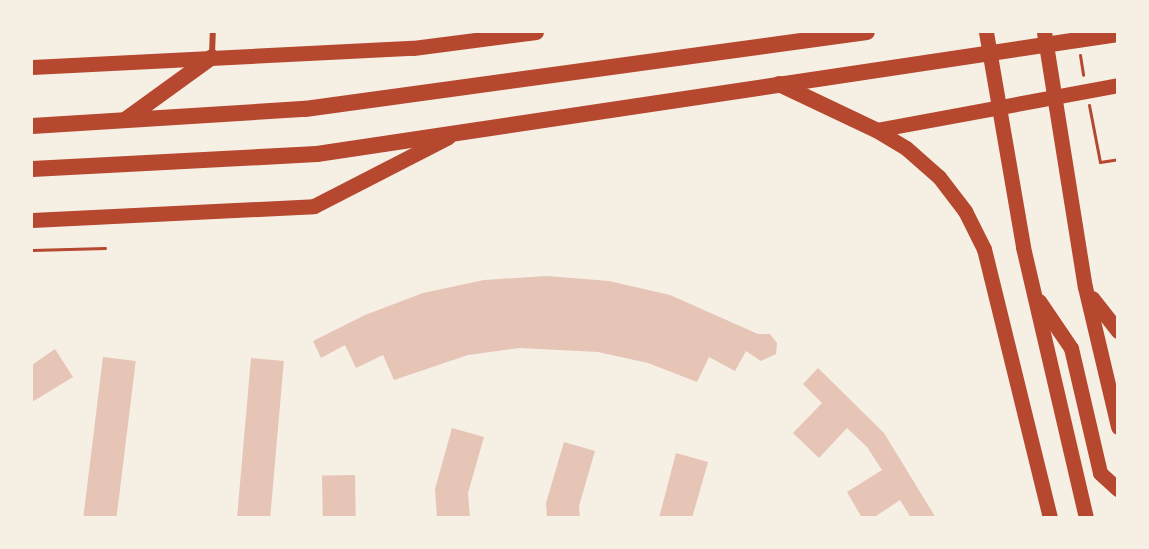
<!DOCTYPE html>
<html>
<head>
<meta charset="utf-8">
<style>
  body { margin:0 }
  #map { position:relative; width:1149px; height:549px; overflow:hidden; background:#f6efe4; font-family:"Archivo Narrow",sans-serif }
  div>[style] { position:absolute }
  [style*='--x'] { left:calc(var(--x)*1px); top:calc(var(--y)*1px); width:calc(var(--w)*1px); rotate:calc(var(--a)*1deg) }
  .building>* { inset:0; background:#e6c5b7; transform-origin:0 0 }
  .path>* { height:3px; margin:-1.5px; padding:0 1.5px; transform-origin:1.5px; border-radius:1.5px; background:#b5482f }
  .minor>* { height:6px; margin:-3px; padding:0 3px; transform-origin:3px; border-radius:3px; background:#b5482f }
  .primary>* { height:15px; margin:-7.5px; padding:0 7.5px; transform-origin:7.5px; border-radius:7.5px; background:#b5482f }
  .trunk>* { height:16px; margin:-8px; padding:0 8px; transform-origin:8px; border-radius:8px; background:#b5482f }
  span { translate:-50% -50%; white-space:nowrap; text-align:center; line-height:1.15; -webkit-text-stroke:6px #f6efe4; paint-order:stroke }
  .frame { position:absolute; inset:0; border:33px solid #f6efe4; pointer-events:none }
</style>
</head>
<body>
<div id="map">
  <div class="building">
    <div style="clip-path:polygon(547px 276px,609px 281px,670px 295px,758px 334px,770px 334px,777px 343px,776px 354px,761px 361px,746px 351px,735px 371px,709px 357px,697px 382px,648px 363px,598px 352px,520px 348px,468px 355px,394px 380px,383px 355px,356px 368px,345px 345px,321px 358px,313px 341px,365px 315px,423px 293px,484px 280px)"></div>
    <div style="clip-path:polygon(55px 349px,73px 377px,32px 402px,32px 365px)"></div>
    <div style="left:103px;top:357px;width:33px;height:162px;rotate:7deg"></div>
    <div style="left:251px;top:358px;width:33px;height:161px;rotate:5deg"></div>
    <div style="clip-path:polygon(818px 368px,884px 433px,936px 518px,911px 518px,900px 500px,873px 518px,862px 518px,847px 492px,882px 470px,867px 447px,847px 428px,819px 458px,793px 433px,822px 403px,803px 384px)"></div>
    <div style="clip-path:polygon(452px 428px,484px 437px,468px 493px,470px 518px,437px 518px,435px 489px)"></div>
    <div style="clip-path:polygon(564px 442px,595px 451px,579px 506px,580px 518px,547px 518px,546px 503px)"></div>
    <div style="clip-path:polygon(676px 453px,708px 462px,692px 518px,659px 518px)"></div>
    <div style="left:355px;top:475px;width:43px;height:33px;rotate:89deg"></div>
  </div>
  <div class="path">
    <div style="--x:1080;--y:55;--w:20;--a:81"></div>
    <div style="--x:1089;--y:105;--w:58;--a:79.1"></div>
    <div style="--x:1100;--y:162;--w:18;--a:-9"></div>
    <div style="--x:32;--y:250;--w:73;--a:-1.6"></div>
  </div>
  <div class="minor">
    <div style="--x:212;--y:55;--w:23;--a:-88"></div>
  </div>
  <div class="primary">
    <div style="--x:986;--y:32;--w:218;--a:80.2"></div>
    <div style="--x:1023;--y:247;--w:278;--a:76.9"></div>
    <div style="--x:1044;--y:32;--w:258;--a:80.9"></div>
    <div style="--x:1085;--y:287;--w:144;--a:76.7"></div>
    <div style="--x:32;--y:67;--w:381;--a:-2.9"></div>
    <div style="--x:413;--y:48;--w:124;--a:-7.4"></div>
    <div style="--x:876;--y:130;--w:35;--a:31"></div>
    <div style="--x:906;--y:148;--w:44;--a:41.3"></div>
    <div style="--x:939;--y:177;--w:43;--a:52.6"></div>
    <div style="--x:965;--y:211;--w:42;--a:63.4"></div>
    <div style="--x:984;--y:249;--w:277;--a:76.2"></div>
    <div style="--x:876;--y:130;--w:246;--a:-10.5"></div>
    <div style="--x:32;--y:220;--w:282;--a:-2.8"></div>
    <div style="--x:314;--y:206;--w:151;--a:-27.2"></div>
    <div style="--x:1092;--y:298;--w:42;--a:51.8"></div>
    <div style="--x:1039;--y:301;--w:57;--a:55.8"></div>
    <div style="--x:1071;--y:348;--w:128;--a:76.9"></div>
    <div style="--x:1100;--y:473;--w:24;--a:42"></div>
  </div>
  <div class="trunk">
    <div style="--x:779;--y:84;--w:107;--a:25.4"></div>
    <div style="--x:125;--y:120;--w:107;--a:-35.9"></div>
    <div style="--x:32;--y:126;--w:274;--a:-3.6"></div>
    <div style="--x:305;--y:109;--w:567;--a:-7.8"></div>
    <div style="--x:32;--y:169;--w:285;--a:-3"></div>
    <div style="--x:317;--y:154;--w:810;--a:-8.52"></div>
  </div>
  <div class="frame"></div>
</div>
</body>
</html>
